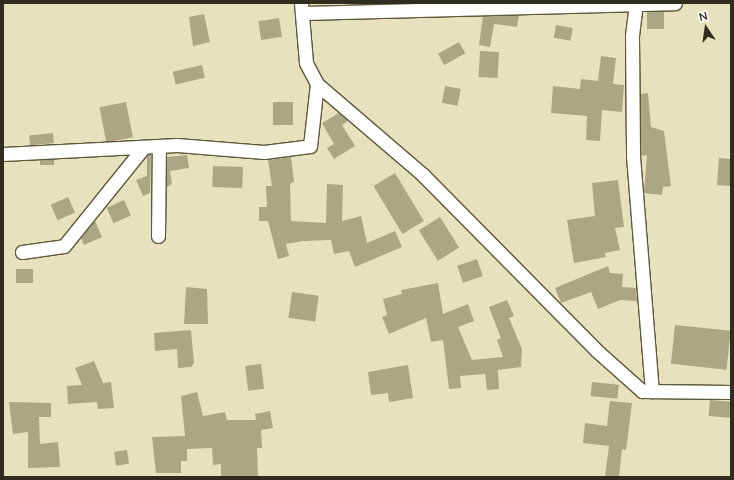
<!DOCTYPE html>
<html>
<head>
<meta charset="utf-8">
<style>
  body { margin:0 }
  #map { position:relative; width:734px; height:480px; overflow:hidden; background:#e8e1be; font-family:Lato,sans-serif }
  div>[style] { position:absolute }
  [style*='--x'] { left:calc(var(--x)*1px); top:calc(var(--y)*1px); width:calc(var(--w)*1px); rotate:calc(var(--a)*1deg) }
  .building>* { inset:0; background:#aca685; transform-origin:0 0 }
  .roads { filter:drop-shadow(1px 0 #5e5739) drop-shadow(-1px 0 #5e5739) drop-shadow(0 1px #5e5739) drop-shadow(0 -1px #5e5739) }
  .street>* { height:13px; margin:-6.5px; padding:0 6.5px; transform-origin:6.5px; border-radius:6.5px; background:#fff }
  span { translate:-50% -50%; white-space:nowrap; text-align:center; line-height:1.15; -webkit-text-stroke:3px #fff; paint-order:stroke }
  .frame { position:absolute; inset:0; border:4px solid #302d1f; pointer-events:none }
  .north { position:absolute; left:686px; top:8px; width:40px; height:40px; -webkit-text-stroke:3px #fff; paint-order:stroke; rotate:347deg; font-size:11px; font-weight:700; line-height:16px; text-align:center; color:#302d1f }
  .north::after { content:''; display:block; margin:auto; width:14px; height:18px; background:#302d1f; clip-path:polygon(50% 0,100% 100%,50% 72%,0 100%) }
</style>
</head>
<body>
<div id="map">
  <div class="building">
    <div style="left:647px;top:12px;width:17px;height:17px"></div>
    <div style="clip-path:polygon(204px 14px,210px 42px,193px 46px,189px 17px)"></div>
    <div style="clip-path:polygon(519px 15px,517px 27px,494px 24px,490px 47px,479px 45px,483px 16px)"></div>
    <div style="left:279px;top:18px;width:19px;height:21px;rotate:81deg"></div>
    <div style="left:556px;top:25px;width:17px;height:13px;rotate:10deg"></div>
    <div style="left:459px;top:42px;width:13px;height:24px;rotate:61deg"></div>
    <div style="left:480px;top:51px;width:19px;height:26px;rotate:3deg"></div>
    <div style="clip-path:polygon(601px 56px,616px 58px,613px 84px,624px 85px,622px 112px,602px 110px,600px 141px,586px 140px,587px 116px,551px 113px,553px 86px,580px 89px,581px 79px,598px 81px)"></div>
    <div style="left:202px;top:65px;width:13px;height:30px;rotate:77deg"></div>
    <div style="left:445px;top:86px;width:16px;height:17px;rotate:11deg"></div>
    <div style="clip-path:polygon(648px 93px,651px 127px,664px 131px,671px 186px,663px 187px,662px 195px,644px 193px,647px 155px,641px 156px,640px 94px)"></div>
    <div style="left:126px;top:102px;width:36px;height:27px;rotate:79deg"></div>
    <div style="left:273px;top:102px;width:20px;height:23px"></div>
    <div style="clip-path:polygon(339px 113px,348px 121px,342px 125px,355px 146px,334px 159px,327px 148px,334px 144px,322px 123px)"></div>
    <div style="left:53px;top:133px;width:10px;height:24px;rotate:84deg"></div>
    <div style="clip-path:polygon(147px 155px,151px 155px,150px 193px,143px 196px,136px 180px,147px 176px)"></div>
    <div style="clip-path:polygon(187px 155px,189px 168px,170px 171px,172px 184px,167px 187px,167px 157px)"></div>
    <div style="clip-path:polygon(291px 157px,294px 182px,290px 184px,291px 221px,326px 223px,327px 184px,343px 185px,342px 221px,361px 216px,367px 243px,395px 231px,402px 247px,355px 267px,349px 251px,334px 254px,331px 240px,303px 241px,286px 244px,289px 256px,278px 259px,268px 221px,259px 221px,259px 207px,267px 207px,266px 186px,272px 186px,268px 160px)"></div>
    <div style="clip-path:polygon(719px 158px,731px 159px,731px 186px,717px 185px)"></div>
    <div style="left:54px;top:159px;width:6px;height:14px;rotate:90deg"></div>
    <div style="left:213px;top:166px;width:30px;height:21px;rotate:2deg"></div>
    <div style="left:395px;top:173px;width:56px;height:25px;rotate:59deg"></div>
    <div style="clip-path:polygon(618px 180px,624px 227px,615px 228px,620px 250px,605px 253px,606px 257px,574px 263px,567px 220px,595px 216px,592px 183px)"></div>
    <div style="left:68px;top:197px;width:17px;height:19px;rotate:66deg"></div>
    <div style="left:124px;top:200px;width:17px;height:19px;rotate:66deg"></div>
    <div style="left:440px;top:217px;width:36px;height:25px;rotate:58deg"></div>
    <div style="clip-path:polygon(95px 221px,102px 237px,84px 245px,81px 238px)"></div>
    <div style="left:477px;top:259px;width:18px;height:21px;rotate:71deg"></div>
    <div style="clip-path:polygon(608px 266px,610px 273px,623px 274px,622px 287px,636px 288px,637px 301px,620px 300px,598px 309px,591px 292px,561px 303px,555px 288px)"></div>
    <div style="left:16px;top:269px;width:17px;height:14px"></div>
    <div style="clip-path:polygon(438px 283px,443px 314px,468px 304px,474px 321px,458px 327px,472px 360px,503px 357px,497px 340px,501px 338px,489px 307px,507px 300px,514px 316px,509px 318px,522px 349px,521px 367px,498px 370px,499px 389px,487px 390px,485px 374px,460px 376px,461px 388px,449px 389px,443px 340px,431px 342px,426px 318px,389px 334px,382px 317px,387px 315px,383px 299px,402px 294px,401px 290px)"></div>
    <div style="clip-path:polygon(186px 287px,207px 289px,208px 324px,184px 324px)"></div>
    <div style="left:292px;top:292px;width:27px;height:26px;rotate:8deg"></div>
    <div style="left:675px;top:325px;width:56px;height:39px;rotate:6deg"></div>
    <div style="clip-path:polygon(191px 330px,194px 363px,191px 367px,178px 368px,177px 349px,155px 351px,154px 333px)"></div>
    <div style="clip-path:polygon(94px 361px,103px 383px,111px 382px,114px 408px,98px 409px,97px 402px,68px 404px,67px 386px,82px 385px,75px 368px)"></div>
    <div style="left:261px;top:364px;width:25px;height:16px;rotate:83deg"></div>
    <div style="clip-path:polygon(408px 365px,413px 398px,389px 402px,388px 393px,371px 395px,368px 372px)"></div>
    <div style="left:592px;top:382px;width:27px;height:14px;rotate:6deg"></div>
    <div style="clip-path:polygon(197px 392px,203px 416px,225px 412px,227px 420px,256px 420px,255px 414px,270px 411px,273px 428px,261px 430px,262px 448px,257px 448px,258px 477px,221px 477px,221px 464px,213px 465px,212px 448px,187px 449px,187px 461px,181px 461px,181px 473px,156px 473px,152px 437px,185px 436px,181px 396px)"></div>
    <div style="left:710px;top:400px;width:21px;height:16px;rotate:5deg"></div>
    <div style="clip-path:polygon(610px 401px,632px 403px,626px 450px,622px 449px,619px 477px,605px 477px,609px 446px,583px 443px,585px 423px,607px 426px)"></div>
    <div style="clip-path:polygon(9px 402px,51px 403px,51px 417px,39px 417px,40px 444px,58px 442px,60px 467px,28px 468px,28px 432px,13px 434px)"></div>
    <div style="left:127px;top:450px;width:14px;height:13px;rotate:82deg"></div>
  </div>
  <div class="roads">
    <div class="street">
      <div style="--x:301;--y:3;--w:60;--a:85.2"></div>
      <div style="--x:306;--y:63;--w:24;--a:62"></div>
      <div style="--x:317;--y:84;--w:140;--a:40.6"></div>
      <div style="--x:423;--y:175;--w:246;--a:45.3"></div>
      <div style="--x:596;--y:350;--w:62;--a:41.7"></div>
      <div style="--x:642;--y:391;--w:89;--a:0.6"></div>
      <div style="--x:636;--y:3;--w:33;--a:97"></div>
      <div style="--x:632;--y:36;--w:120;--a:89.5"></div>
      <div style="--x:633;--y:156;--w:236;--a:85.4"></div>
      <div style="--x:302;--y:13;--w:373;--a:-1.5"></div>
      <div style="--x:3;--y:154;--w:174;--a:-3"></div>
      <div style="--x:177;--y:145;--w:87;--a:4.6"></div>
      <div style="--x:264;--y:152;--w:46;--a:-7.4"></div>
      <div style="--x:310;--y:146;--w:62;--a:-83.6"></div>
      <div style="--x:158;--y:236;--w:90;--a:-89.4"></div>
      <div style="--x:22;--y:252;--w:42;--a:-8.1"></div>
      <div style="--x:64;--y:246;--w:126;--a:-51.1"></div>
    </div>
  </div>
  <div class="frame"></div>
  <div class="north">N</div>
</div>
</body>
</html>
